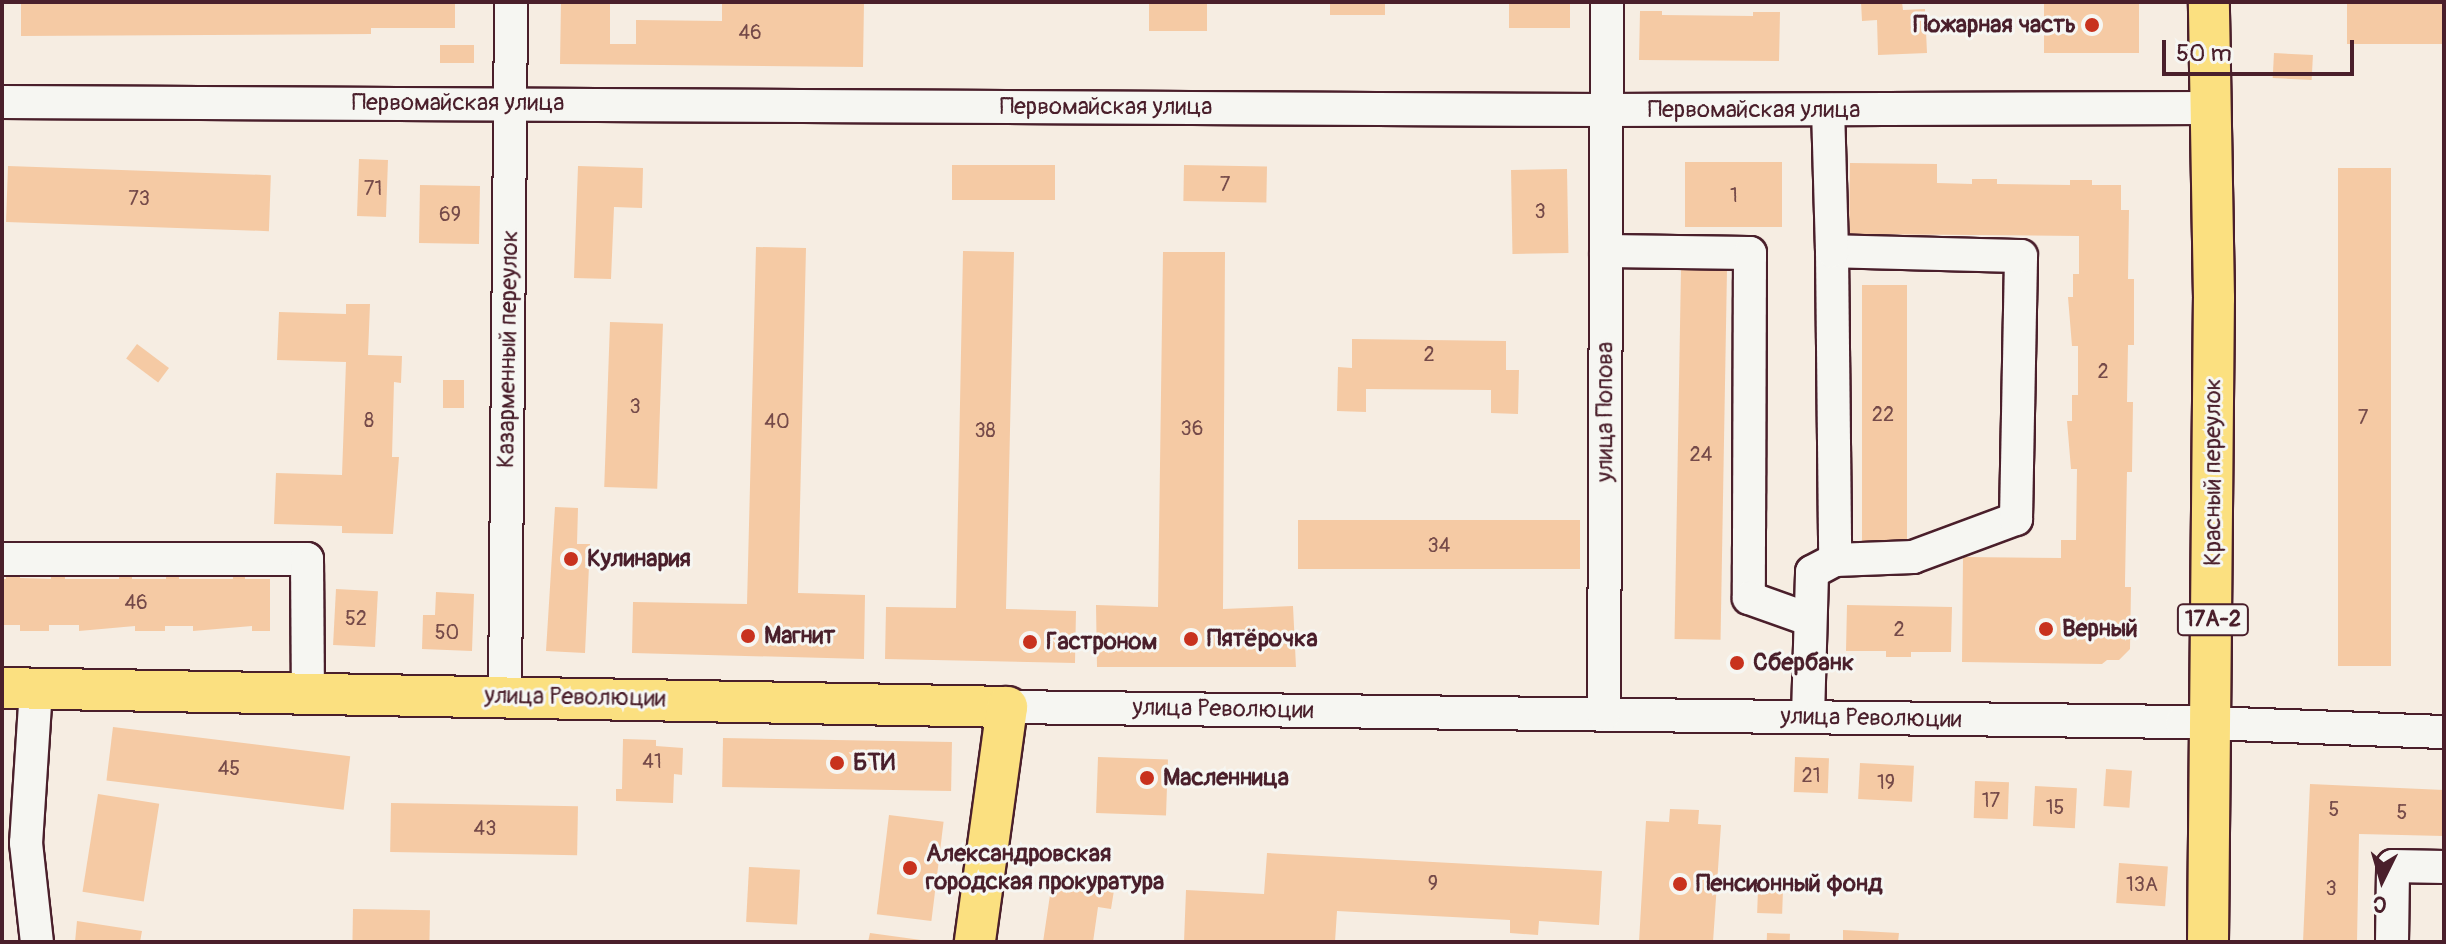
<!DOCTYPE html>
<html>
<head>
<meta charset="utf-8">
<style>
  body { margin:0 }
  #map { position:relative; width:2446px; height:944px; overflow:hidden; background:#f6ede2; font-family:Pangolin,sans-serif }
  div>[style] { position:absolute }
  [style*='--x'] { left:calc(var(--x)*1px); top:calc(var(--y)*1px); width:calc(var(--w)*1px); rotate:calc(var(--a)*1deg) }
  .building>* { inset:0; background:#f5caa4; transform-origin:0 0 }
  .roads { filter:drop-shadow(2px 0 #4a1f2b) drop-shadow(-2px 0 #4a1f2b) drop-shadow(0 2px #4a1f2b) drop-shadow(0 -2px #4a1f2b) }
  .minor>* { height:32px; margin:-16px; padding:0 16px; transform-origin:16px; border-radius:16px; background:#f6f6f2 }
  .major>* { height:40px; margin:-20px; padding:0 20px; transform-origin:20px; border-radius:20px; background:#fbe080 }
  .dots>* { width:22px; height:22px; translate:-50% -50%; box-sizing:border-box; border:4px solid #f6f6f2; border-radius:50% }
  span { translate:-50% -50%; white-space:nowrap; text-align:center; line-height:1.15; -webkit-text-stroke:6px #f6f6f2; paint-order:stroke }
  .number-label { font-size:20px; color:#754a49 }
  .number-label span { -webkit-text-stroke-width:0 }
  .shield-label span { padding:2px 6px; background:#f6f6f2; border:2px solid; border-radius:6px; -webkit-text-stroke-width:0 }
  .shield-label { font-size:22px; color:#4a1f2b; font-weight:700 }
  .poi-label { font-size:24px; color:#4a1f2b; font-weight:700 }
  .right { translate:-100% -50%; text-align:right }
  .left { translate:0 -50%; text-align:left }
  .street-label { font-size:24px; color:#4a1f2b }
  .frame { position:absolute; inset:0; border:4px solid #4a1f2b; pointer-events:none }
  .north { position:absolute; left:2342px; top:840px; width:80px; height:80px; -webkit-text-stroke:6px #f6f6f2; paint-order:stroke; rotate:185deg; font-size:22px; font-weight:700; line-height:32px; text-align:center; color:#4a1f2b }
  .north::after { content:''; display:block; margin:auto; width:28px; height:36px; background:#4a1f2b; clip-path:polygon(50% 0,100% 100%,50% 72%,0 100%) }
  .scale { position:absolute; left:2162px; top:40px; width:192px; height:36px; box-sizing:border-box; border:4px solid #4a1f2b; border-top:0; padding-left:10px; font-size:24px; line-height:28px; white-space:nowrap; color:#4a1f2b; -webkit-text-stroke:6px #f6f6f2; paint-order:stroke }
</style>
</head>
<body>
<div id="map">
  <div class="building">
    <div style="clip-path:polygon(21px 2px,455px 2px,455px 28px,371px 28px,371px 34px,21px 36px)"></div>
    <div style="clip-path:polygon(561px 2px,610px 2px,610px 44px,636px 44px,636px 20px,722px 21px,722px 2px,864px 2px,863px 67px,560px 64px)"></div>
    <div style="left:1149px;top:2px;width:58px;height:29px"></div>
    <div style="left:1330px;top:2px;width:55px;height:13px"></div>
    <div style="left:1509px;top:2px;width:61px;height:26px"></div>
    <div style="clip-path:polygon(1861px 2px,1902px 2px,1903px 10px,1925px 9px,1927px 53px,1878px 55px,1877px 20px,1862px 21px)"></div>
    <div style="left:2044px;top:2px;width:95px;height:51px"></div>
    <div style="left:2347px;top:2px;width:97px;height:42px"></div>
    <div style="clip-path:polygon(1640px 11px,1662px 11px,1662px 15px,1753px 16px,1753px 12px,1780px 12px,1779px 61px,1639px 60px)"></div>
    <div style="left:440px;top:45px;width:34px;height:18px"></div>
    <div style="left:2274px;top:53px;width:39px;height:25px;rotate:3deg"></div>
    <div style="left:359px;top:159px;width:29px;height:57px;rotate:2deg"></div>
    <div style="left:1685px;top:162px;width:97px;height:65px"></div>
    <div style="clip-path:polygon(1850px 163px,1937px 164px,1937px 183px,1972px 184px,1972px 179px,1997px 179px,1997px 184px,2070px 185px,2070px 180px,2092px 180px,2092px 185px,2121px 185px,2121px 210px,2129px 210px,2128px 279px,2134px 279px,2134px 345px,2128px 345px,2127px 402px,2133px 402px,2132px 472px,2127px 472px,2125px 582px,2125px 587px,2131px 587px,2130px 649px,2119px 660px,2107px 660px,2102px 664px,1962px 662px,1963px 557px,2061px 558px,2061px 540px,2076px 540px,2077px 469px,2071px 469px,2067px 421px,2072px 421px,2072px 395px,2078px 395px,2078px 346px,2072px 346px,2068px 297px,2073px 297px,2073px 274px,2079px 274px,2079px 236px,1849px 234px)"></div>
    <div style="left:1055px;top:165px;width:35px;height:103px;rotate:90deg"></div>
    <div style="left:1184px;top:165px;width:83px;height:36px;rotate:1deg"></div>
    <div style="left:8px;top:166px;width:263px;height:56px;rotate:2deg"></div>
    <div style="clip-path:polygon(578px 166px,643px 168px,642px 208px,614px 207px,611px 279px,574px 278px)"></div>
    <div style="left:2338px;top:168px;width:53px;height:498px"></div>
    <div style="left:1567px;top:169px;width:84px;height:56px;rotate:89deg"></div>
    <div style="left:420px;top:185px;width:60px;height:58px;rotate:1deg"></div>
    <div style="clip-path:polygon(756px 247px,806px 248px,798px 593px,865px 595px,864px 659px,632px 653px,633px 602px,747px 604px)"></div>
    <div style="clip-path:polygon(963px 251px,1014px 252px,1006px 609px,1076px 611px,1075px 663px,885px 659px,886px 607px,956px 608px)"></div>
    <div style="clip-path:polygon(1163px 252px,1225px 252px,1223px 609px,1293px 606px,1296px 667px,1097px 667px,1096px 605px,1158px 607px)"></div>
    <div style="left:1681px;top:269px;width:46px;height:370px;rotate:1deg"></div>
    <div style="left:1862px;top:285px;width:45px;height:259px"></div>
    <div style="clip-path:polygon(346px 304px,370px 304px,368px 355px,402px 356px,401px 383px,394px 382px,392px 457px,399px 457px,393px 534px,342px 533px,342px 526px,274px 524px,276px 473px,342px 475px,346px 362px,277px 360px,279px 312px,346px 314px)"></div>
    <div style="left:610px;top:322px;width:53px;height:165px;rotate:2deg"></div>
    <div style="clip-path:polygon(1352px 339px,1506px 341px,1506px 370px,1519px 370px,1518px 414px,1491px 413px,1491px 390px,1366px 389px,1366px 412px,1337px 411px,1338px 367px,1352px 368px)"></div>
    <div style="left:137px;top:344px;width:40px;height:18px;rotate:37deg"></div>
    <div style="left:443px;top:380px;width:21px;height:28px"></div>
    <div style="clip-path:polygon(555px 507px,578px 508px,577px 544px,590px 544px,585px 653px,546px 651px)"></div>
    <div style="left:1298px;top:520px;width:282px;height:49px"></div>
    <div style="clip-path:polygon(6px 574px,20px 574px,20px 578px,51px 579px,51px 574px,65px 574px,65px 579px,119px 579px,119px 574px,132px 574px,132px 579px,166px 579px,166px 574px,179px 574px,179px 579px,233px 579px,233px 574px,245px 574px,245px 579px,270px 579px,270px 631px,252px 631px,252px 626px,193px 631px,193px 626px,165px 626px,165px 631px,135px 631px,135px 626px,79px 631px,79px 625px,49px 625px,49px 631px,20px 631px,20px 625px,2px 625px,2px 579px,6px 579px)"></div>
    <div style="left:336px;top:589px;width:42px;height:56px;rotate:3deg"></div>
    <div style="clip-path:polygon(436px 592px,474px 594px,472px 651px,422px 649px,423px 615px,435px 615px)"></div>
    <div style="clip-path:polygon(1847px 605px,1952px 607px,1951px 652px,1911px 652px,1911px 657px,1886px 657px,1886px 651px,1846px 651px)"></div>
    <div style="left:113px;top:727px;width:239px;height:54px;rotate:7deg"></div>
    <div style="left:723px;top:738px;width:229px;height:49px;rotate:1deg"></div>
    <div style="clip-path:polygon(623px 739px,656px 740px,656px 746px,683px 748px,682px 775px,674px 774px,673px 803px,616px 801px,616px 789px,622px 789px)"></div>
    <div style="left:1098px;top:757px;width:70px;height:56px;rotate:2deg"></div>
    <div style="left:1795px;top:757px;width:34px;height:35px;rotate:2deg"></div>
    <div style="left:1860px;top:763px;width:54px;height:36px;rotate:3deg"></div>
    <div style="left:2106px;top:769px;width:26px;height:37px;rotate:4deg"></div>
    <div style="left:1975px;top:781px;width:34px;height:37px;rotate:2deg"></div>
    <div style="clip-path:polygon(2310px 784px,2444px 790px,2444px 836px,2359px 834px,2357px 942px,2303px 942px)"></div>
    <div style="left:2035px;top:786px;width:42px;height:40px;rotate:3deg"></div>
    <div style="left:98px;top:794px;width:62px;height:99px;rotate:9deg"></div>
    <div style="left:391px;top:803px;width:187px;height:49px;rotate:1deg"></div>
    <div style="clip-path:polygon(1670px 809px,1699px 810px,1698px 824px,1721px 825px,1713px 942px,1639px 942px,1646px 821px,1669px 822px)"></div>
    <div style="left:889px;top:815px;width:55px;height:100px;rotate:7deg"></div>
    <div style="clip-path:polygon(1267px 853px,1602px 871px,1599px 925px,1539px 921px,1538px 935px,1510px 933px,1510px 920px,1337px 911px,1335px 942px,1184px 942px,1186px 890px,1264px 894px)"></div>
    <div style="left:2119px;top:863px;width:49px;height:40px;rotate:4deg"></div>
    <div style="left:749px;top:867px;width:51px;height:55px;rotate:3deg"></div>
    <div style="clip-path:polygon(1053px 875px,1115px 884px,1111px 909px,1098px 907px,1093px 942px,1043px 942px)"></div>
    <div style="left:1758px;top:889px;width:25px;height:24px;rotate:2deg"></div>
    <div style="left:353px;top:909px;width:77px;height:33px;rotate:1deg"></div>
    <div style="clip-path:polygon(77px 921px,142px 931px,140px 942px,75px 942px)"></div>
    <div style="clip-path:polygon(1843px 930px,1899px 933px,1898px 942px,1843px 942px)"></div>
    <div style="clip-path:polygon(870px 933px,921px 940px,921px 942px,868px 942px)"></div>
    <div style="left:1767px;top:933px;width:23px;height:9px;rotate:2deg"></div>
  </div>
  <div class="roads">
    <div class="minor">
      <div style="--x:2;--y:102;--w:1604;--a:0.29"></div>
      <div style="--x:1606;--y:110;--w:604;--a:-0.19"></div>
      <div style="--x:1606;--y:251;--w:144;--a:0.8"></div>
      <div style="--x:1750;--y:253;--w:345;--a:90.2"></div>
      <div style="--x:1749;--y:598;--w:63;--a:19.6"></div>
      <div style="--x:1832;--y:251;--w:309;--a:89.4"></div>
      <div style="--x:2;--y:559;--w:305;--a:0"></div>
      <div style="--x:307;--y:559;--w:134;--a:89.6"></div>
      <div style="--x:36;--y:689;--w:154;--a:93.7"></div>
      <div style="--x:26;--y:843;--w:100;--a:83.7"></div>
      <div style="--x:505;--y:696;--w:694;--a:-89.5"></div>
      <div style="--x:1007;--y:707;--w:1175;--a:0.73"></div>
      <div style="--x:2182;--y:722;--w:262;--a:2.2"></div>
      <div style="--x:1604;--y:714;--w:712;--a:-89.76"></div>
      <div style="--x:1808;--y:717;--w:145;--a:-88.4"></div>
      <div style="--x:1812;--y:572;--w:26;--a:-28"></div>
      <div style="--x:1835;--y:560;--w:78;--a:-2.2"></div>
      <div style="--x:1913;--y:557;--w:110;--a:-20.3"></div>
      <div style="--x:2016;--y:519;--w:263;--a:-88.9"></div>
      <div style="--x:2021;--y:256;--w:189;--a:-178.5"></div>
      <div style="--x:1832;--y:251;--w:141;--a:-91.6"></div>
      <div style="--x:2392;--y:942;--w:76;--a:-89.2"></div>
      <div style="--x:2393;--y:866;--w:51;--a:1.1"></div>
    </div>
    <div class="major">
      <div style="--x:2;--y:688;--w:1005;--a:1.08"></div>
      <div style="--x:1007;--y:707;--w:237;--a:97.8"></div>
      <div style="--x:2208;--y:942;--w:644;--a:-89.47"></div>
      <div style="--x:2214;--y:298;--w:296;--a:-91"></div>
    </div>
  </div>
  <div class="dots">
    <div style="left:2092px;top:25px;background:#c8321e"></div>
    <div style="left:571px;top:559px;background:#c8321e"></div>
    <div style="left:2046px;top:629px;background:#c8321e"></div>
    <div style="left:748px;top:636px;background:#c8321e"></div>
    <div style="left:1191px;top:639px;background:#c8321e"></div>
    <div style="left:1030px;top:642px;background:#c8321e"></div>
    <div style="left:1737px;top:663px;background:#c8321e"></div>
    <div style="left:837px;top:763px;background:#c8321e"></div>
    <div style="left:1147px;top:778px;background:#c8321e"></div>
    <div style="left:910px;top:868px;background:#c8321e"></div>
    <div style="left:1680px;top:884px;background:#c8321e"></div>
  </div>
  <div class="number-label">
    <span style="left:750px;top:32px">46</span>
    <span style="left:1225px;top:184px">7</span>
    <span style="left:373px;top:188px">71</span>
    <span style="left:1734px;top:195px">1</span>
    <span style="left:139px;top:198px">73</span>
    <span style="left:1540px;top:211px">3</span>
    <span style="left:450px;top:214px">69</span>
    <span style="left:1429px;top:354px">2</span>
    <span style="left:2103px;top:371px">2</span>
    <span style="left:635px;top:406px">3</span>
    <span style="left:1883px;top:414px">22</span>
    <span style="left:2363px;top:417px">7</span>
    <span style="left:369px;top:420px">8</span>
    <span style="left:777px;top:421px">40</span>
    <span style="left:1192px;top:428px">36</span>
    <span style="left:985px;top:430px">38</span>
    <span style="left:1701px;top:454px">24</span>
    <span style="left:1439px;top:545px">34</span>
    <span style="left:136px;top:602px">46</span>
    <span style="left:356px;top:618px">52</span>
    <span style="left:1899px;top:629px">2</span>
    <span style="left:447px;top:632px">50</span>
    <span style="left:652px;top:761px">41</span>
    <span style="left:229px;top:768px">45</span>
    <span style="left:1811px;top:775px">21</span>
    <span style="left:1886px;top:782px">19</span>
    <span style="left:1991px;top:800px">17</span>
    <span style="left:2055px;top:807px">15</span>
    <span style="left:2334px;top:809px">5</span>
    <span style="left:2402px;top:812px">5</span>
    <span style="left:485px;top:828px">43</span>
    <span style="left:1433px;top:883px">9</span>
    <span style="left:2142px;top:884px">13А</span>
    <span style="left:2331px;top:888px">3</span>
  </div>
  <div class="shield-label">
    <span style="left:2213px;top:620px">17А-2</span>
  </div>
  <div class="poi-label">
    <span class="right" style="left:2076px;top:25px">Пожарная часть</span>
    <span class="left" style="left:587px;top:559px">Кулинария</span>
    <span class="left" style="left:2062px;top:629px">Верный</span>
    <span class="left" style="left:764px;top:636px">Магнит</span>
    <span class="left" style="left:1207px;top:639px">Пятёрочка</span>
    <span class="left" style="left:1046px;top:642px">Гастроном</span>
    <span class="left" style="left:1753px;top:663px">Сбербанк</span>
    <span class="left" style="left:853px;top:763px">БТИ</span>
    <span class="left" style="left:1163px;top:778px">Масленница</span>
    <span class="left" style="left:926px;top:868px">Александровская<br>городская прокуратура</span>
    <span class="left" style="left:1696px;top:884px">Пенсионный фонд</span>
  </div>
  <div class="street-label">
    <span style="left:458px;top:103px">Первомайская улица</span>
    <span style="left:1106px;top:107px">Первомайская улица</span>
    <span style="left:1754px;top:110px">Первомайская улица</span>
    <span style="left:508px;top:349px;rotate:-89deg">Казарменный переулок</span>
    <span style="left:1605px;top:412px;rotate:-90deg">улица Попова</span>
    <span style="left:2213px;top:472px;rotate:-90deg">Красный переулок</span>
    <span style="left:575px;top:697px;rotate:1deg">улица Революции</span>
    <span style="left:1223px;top:709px;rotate:1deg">улица Революции</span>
    <span style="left:1871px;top:718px;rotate:1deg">улица Революции</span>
  </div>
  <div class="frame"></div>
  <div class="north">С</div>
  <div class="scale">50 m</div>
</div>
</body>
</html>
